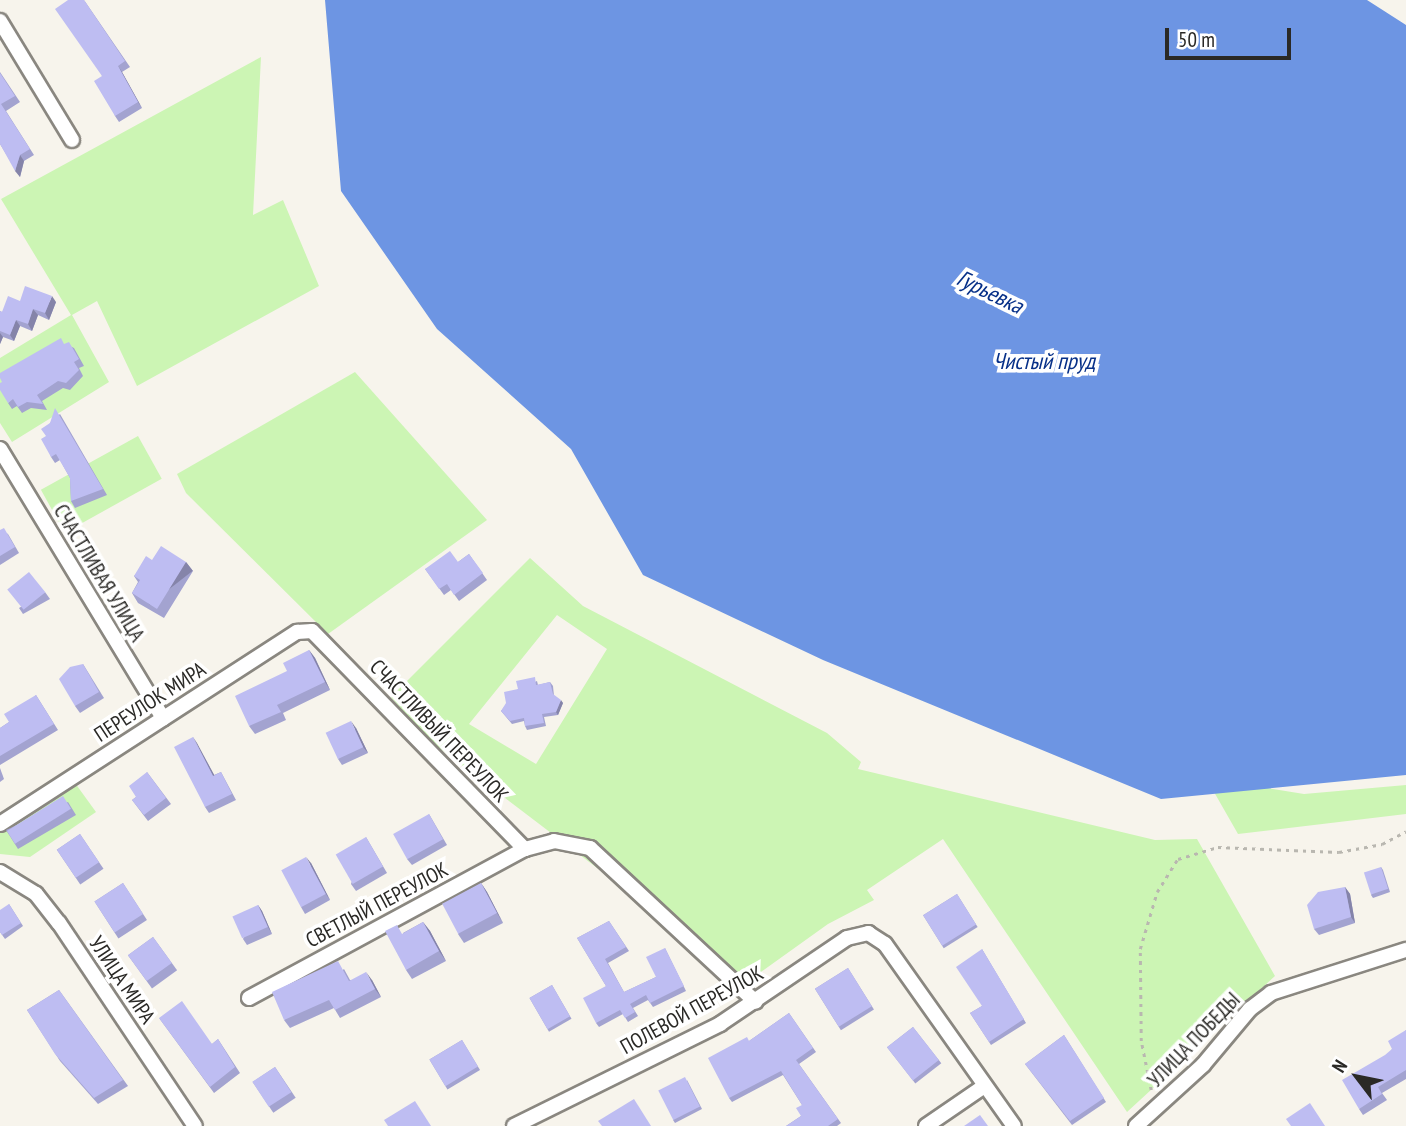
<!DOCTYPE html>
<html>
<head>
<meta charset="utf-8">
<style>
  body { margin:0 }
  #map { position:relative; width:1406px; height:1126px; overflow:hidden; background:#f7f4ec; font-family:"PT Sans Narrow",sans-serif }
  div>[style] { position:absolute }
  [style*='--x'] { left:calc(var(--x)*1px); top:calc(var(--y)*1px); width:calc(var(--w)*1px); rotate:calc(var(--a)*1deg) }
  .green>* { inset:0; background:#ccf5b4; transform-origin:0 0 }
  .water>* { inset:0; background:#6d95e3 }
  .path>* { height:2.5px; margin-top:-1.25px; transform-origin:0; background:repeating-linear-gradient(90deg,#b9b7b0 0 3.5px,transparent 0 8.5px) }
  .roads { filter:drop-shadow(2px 0 #8a8780) drop-shadow(-2px 0 #8a8780) drop-shadow(0 2px #8a8780) drop-shadow(0 -2px #8a8780) }
  .street>* { height:14px; margin:-7px; padding:0 7px; transform-origin:7px; border-radius:7px; background:#fff }
  .wall>* { inset:0; background:#a3a3d0; transform-origin:0 0 }
  .shaded-wall>* { inset:0; background:#8584a9; transform-origin:0 0 }
  .building>* { inset:0; background:#bebdf2; transform-origin:0 0 }
  span { translate:-50% -50%; white-space:nowrap; text-align:center; line-height:1.15; -webkit-text-stroke:7px #fff; paint-order:stroke }
  .street-label { font-size:21px; color:#2a2926 }
  .water-label { font-size:23px; color:#073088; font-style:italic }
  .north { position:absolute; left:1322px; top:1042px; width:70px; height:70px; -webkit-text-stroke:5px #fff; paint-order:stroke; rotate:302deg; font-size:19px; font-weight:700; line-height:28px; text-align:center; color:#2a2926 }
  .north::after { content:''; display:block; margin:auto; width:24px; height:32px; background:#2a2926; clip-path:polygon(50% 0,100% 100%,50% 72%,0 100%) }
  .scale { position:absolute; left:1165px; top:28px; width:126px; height:32px; box-sizing:border-box; border:4px solid #2a2926; border-top:0; padding-left:9px; font-size:21px; line-height:24px; white-space:nowrap; color:#2a2926; -webkit-text-stroke:5px #fff; paint-order:stroke }
</style>
</head>
<body>
<div id="map">
  <div class="green">
    <div style="clip-path:polygon(261px 57px,253px 215px,283px 200px,319px 286px,137px 386px,97px 301px,72px 315px,109px 382px,12px 442px,0 423px,0 358px,71px 315px,1px 199px)"></div>
    <div style="clip-path:polygon(355px 372px,487px 520px,328px 634px,186px 493px,177px 474px)"></div>
    <div style="left:138px;top:436px;width:49px;height:111px;rotate:61deg"></div>
    <div style="clip-path:polygon(evenodd,530px 558px,583px 606px,827px 733px,861px 762px,858px 769px,1155px 840px,1197px 839px,1275px 976px,1127px 1112px,943px 839px,867px 890px,874px 900px,828px 924px,747px 982px,425px 737px,391px 697px,530px 558px,557px 615px,607px 649px,536px 764px,469px 724px,557px 615px)"></div>
    <div style="clip-path:polygon(1206px 778px,1304px 794px,1406px 785px,1406px 814px,1238px 834px)"></div>
    <div style="clip-path:polygon(75px 783px,96px 812px,30px 857px,0 854px,0 827px)"></div>
  </div>
  <div class="water">
    <div style="clip-path:polygon(325px 0,1367px 0,1406px 25px,1406px 775px,1161px 799px,823px 660px,643px 575px,571px 449px,437px 329px,341px 191px)"></div>
  </div>
  <div class="path">
    <div style="--x:1151;--y:1090;--w:50;--a:-101.5"></div>
    <div style="--x:1141;--y:1041;--w:92;--a:-90.6"></div>
    <div style="--x:1140;--y:949;--w:59;--a:-73.4"></div>
    <div style="--x:1157;--y:892;--w:39;--a:-58"></div>
    <div style="--x:1178;--y:859;--w:42;--a:-16.7"></div>
    <div style="--x:1218;--y:847;--w:121;--a:2.4"></div>
    <div style="--x:1339;--y:852;--w:44;--a:-10.5"></div>
    <div style="--x:1382;--y:844;--w:27;--a:-28"></div>
  </div>
  <div class="roads">
    <div class="street">
      <div style="--x:0;--y:21;--w:139;--a:58.8"></div>
      <div style="--x:0;--y:449;--w:315;--a:58.8"></div>
      <div style="--x:0;--y:824;--w:354;--a:-32.9"></div>
      <div style="--x:297;--y:632;--w:15;--a:-4"></div>
      <div style="--x:312;--y:631;--w:305;--a:45.7"></div>
      <div style="--x:0;--y:872;--w:42;--a:31.4"></div>
      <div style="--x:36;--y:894;--w:37;--a:52"></div>
      <div style="--x:59;--y:923;--w:244;--a:56.2"></div>
      <div style="--x:249;--y:998;--w:314;--a:-28.4"></div>
      <div style="--x:525;--y:849;--w:30;--a:-15"></div>
      <div style="--x:554;--y:841;--w:37;--a:11"></div>
      <div style="--x:590;--y:848;--w:226;--a:42.9"></div>
      <div style="--x:514;--y:1126;--w:230;--a:-26.3"></div>
      <div style="--x:720;--y:1024;--w:153;--a:-34.1"></div>
      <div style="--x:847;--y:938;--w:22;--a:-13"></div>
      <div style="--x:868;--y:933;--w:20;--a:33"></div>
      <div style="--x:885;--y:944;--w:223;--a:54.7"></div>
      <div style="--x:926;--y:1126;--w:69;--a:-34.4"></div>
      <div style="--x:1136;--y:1126;--w:91;--a:-42.3"></div>
      <div style="--x:1203;--y:1065;--w:73;--a:-50"></div>
      <div style="--x:1250;--y:1009;--w:26;--a:-37"></div>
      <div style="--x:1271;--y:993;--w:142;--a:-17.7"></div>
    </div>
  </div>
  <div class="wall">
    <div style="clip-path:polygon(84px 0,130px 67px,122px 72px,142px 108px,119px 122px,115px 116px,102px 76px)"></div>
    <div style="clip-path:polygon(0 72px,20px 102px,6px 111px,34px 155px,24px 161px,20px 177px,0 144px)"></div>
    <div style="clip-path:polygon(20px 301px,56px 302px,49px 320px,38px 315px,32px 331px,20px 326px,14px 341px,3px 337px,0 344px,0 311px,2px 312px)"></div>
    <div style="clip-path:polygon(65px 344px,74px 348px,84px 366px,79px 368px,83px 376px,70px 390px,63px 388px,42px 401px,47px 410px,31px 408px,22px 413px,17px 406px,12px 409px,8px 403px)"></div>
    <div style="clip-path:polygon(60px 414px,107px 495px,75px 508px,71px 501px,70px 478px,60px 460px,55px 463px,51px 457px,46px 436px,50px 423px)"></div>
    <div style="clip-path:polygon(0 530px,8px 534px,19px 553px,0 565px)"></div>
    <div style="clip-path:polygon(469px 554px,487px 580px,459px 601px,451px 590px,444px 595px,425px 569px,458px 562px)"></div>
    <div style="clip-path:polygon(152px 560px,186px 562px,193px 571px,164px 618px,138px 603px,132px 593px,138px 582px,134px 576px)"></div>
    <div style="clip-path:polygon(45px 592px,50px 599px,23px 614px,19px 608px)"></div>
    <div style="clip-path:polygon(309px 650px,315px 658px,330px 690px,283px 713px,286px 720px,255px 734px,249px 726px)"></div>
    <div style="clip-path:polygon(83px 664px,104px 698px,80px 713px,75px 706px)"></div>
    <div style="clip-path:polygon(537px 681px,538px 685px,550px 682px,553px 686px,554px 696px,563px 703px,558px 715px,544px 717px,546px 726px,527px 730px,525px 726px,524px 721px,512px 724px,501px 711px,518px 689px)"></div>
    <div style="clip-path:polygon(36px 695px,58px 730px,0 765px,0 728px,9px 722px)"></div>
    <div style="clip-path:polygon(356px 728px,368px 753px,342px 765px,338px 759px)"></div>
    <div style="clip-path:polygon(193px 737px,214px 775px,221px 772px,236px 800px,209px 813px,205px 807px)"></div>
    <div style="clip-path:polygon(0 768px,4px 779px,0 782px)"></div>
    <div style="clip-path:polygon(147px 772px,171px 804px,148px 821px,132px 800px,136px 797px)"></div>
    <div style="clip-path:polygon(68px 802px,76px 815px,18px 849px,6px 830px)"></div>
    <div style="clip-path:polygon(429px 814px,447px 845px,412px 865px,407px 859px)"></div>
    <div style="left:80px;top:834px;width:42px;height:28px;rotate:56deg"></div>
    <div style="clip-path:polygon(366px 837px,387px 873px,356px 891px,351px 884px)"></div>
    <div style="clip-path:polygon(311px 863px,330px 900px,305px 914px,301px 907px)"></div>
    <div style="clip-path:polygon(1381px 867px,1383px 870px,1390px 892px,1373px 898px,1371px 895px)"></div>
    <div style="left:123px;top:883px;width:44px;height:34px;rotate:57deg"></div>
    <div style="clip-path:polygon(481px 883px,487px 892px,503px 923px,464px 943px,458px 934px)"></div>
    <div style="clip-path:polygon(1345px 887px,1350px 894px,1355px 923px,1319px 935px,1314px 929px)"></div>
    <div style="left:957px;top:894px;width:39px;height:40px;rotate:58deg"></div>
    <div style="clip-path:polygon(9px 904px,23px 926px,5px 939px,0 932px)"></div>
    <div style="clip-path:polygon(258px 905px,262px 911px,272px 934px,247px 945px,243px 939px)"></div>
    <div style="clip-path:polygon(609px 921px,629px 951px,608px 963px,624px 992px,656px 977px,665px 948px,686px 991px,653px 1007px,648px 1000px,633px 1008px,638px 1016px,628px 1022px,623px 1014px,599px 1027px,596px 1023px,606px 986px,577px 938px)"></div>
    <div style="clip-path:polygon(423px 922px,430px 931px,446px 961px,412px 979px,406px 970px,403px 933px)"></div>
    <div style="left:153px;top:937px;width:41px;height:31px;rotate:54deg"></div>
    <div style="clip-path:polygon(982px 949px,1026px 1023px,991px 1045px,970px 1013px,982px 1006px)"></div>
    <div style="left:848px;top:968px;width:49px;height:39px;rotate:58deg"></div>
    <div style="clip-path:polygon(344px 969px,350px 980px,372px 980px,381px 997px,340px 1018px,334px 1008px,290px 1028px,284px 1020px)"></div>
    <div style="left:552px;top:985px;width:39px;height:26px;rotate:60deg"></div>
    <div style="clip-path:polygon(59px 990px,128px 1086px,98px 1104px,60px 1061px,27px 1010px)"></div>
    <div style="clip-path:polygon(789px 1013px,816px 1052px,799px 1064px,841px 1123px,837px 1126px,786px 1126px,801px 1116px,802px 1105px,783px 1075px,732px 1102px,729px 1098px,749px 1041px)"></div>
    <div style="clip-path:polygon(159px 1018px,212px 1044px,218px 1039px,240px 1073px,214px 1093px)"></div>
    <div style="left:913px;top:1027px;width:46px;height:33px;rotate:52deg"></div>
    <div style="clip-path:polygon(1406px 1030px,1406px 1079px,1382px 1093px,1387px 1100px,1363px 1115px,1359px 1109px,1392px 1049px)"></div>
    <div style="clip-path:polygon(1064px 1035px,1106px 1102px,1072px 1125px,1025px 1064px)"></div>
    <div style="left:462px;top:1040px;width:35px;height:38px;rotate:59deg"></div>
    <div style="left:275px;top:1067px;width:37px;height:27px;rotate:56deg"></div>
    <div style="clip-path:polygon(687px 1080px,702px 1109px,675px 1123px,673px 1120px)"></div>
  </div>
  <div class="shaded-wall">
    <div style="clip-path:polygon(118px 66px,122px 72px,142px 108px,138px 102px)"></div>
    <div style="clip-path:polygon(20px 155px,24px 161px,20px 177px,15px 171px)"></div>
    <div style="clip-path:polygon(52px 296px,56px 302px,49px 320px,45px 313px)"></div>
    <div style="clip-path:polygon(33px 309px,38px 315px,32px 331px,28px 324px)"></div>
    <div style="clip-path:polygon(16px 320px,20px 326px,14px 341px,10px 335px)"></div>
    <div style="clip-path:polygon(0 333px,3px 337px,0 344px)"></div>
    <div style="left:186px;top:562px;width:11px;height:55px;rotate:52deg"></div>
    <div style="clip-path:polygon(309px 650px,315px 658px,330px 690px,325px 682px)"></div>
    <div style="clip-path:polygon(561px 700px,563px 703px,558px 715px,556px 712px)"></div>
    <div style="clip-path:polygon(351px 721px,356px 728px,368px 753px,363px 747px)"></div>
    <div style="clip-path:polygon(193px 737px,197px 743px,218px 782px,213px 776px)"></div>
    <div style="clip-path:polygon(306px 857px,311px 863px,330px 900px,326px 894px)"></div>
    <div style="clip-path:polygon(481px 883px,487px 892px,503px 923px,497px 913px)"></div>
    <div style="clip-path:polygon(1345px 887px,1350px 894px,1355px 923px,1351px 917px)"></div>
    <div style="clip-path:polygon(258px 905px,262px 911px,272px 934px,268px 927px)"></div>
    <div style="clip-path:polygon(423px 922px,430px 931px,446px 961px,439px 951px)"></div>
    <div style="clip-path:polygon(366px 972px,372px 980px,381px 997px,375px 989px)"></div>
  </div>
  <div class="building">
    <div style="clip-path:polygon(68px 0,84px 0,125px 61px,118px 66px,138px 102px,115px 116px,94px 81px,102px 76px,55px 9px)"></div>
    <div style="clip-path:polygon(0 73px,15px 96px,1px 104px,30px 149px,20px 155px,15px 171px,0 144px)"></div>
    <div style="clip-path:polygon(25px 286px,52px 296px,45px 313px,33px 309px,28px 324px,16px 320px,10px 335px,0 331px,0 311px,2px 312px,8px 296px,20px 301px)"></div>
    <div style="clip-path:polygon(61px 338px,64px 344px,69px 342px,79px 359px,74px 362px,79px 370px,66px 383px,58px 381px,37px 395px,43px 404px,27px 402px,18px 407px,13px 399px,8px 403px,0 390px,0 383px,2px 382px,0 378px,0 373px)"></div>
    <div style="clip-path:polygon(55px 408px,103px 489px,71px 501px,70px 478px,56px 454px,51px 457px,41px 439px,46px 436px,41px 429px,50px 423px)"></div>
    <div style="clip-path:polygon(4px 528px,15px 547px,0 556px,0 530px)"></div>
    <div style="clip-path:polygon(161px 546px,186px 562px,157px 609px,132px 593px,140px 580px,134px 576px,146px 556px,152px 560px)"></div>
    <div style="clip-path:polygon(450px 551px,458px 562px,469px 554px,483px 573px,454px 595px,447px 584px,439px 589px,425px 569px)"></div>
    <div style="left:29px;top:572px;width:26px;height:28px;rotate:51deg"></div>
    <div style="clip-path:polygon(309px 650px,325px 682px,277px 705px,281px 712px,249px 726px,235px 696px,287px 671px,283px 663px)"></div>
    <div style="clip-path:polygon(83px 664px,99px 692px,75px 706px,59px 679px,70px 667px)"></div>
    <div style="clip-path:polygon(535px 677px,536px 685px,550px 682px,553px 694px,561px 700px,556px 712px,542px 714px,544px 723px,525px 726px,524px 718px,510px 721px,501px 711px,506px 703px,504px 692px,518px 689px,516px 681px)"></div>
    <div style="clip-path:polygon(36px 695px,54px 724px,0 756px,0 728px,9px 722px,4px 714px)"></div>
    <div style="left:351px;top:721px;width:29px;height:28px;rotate:65deg"></div>
    <div style="clip-path:polygon(193px 737px,213px 776px,221px 772px,232px 794px,205px 807px,174px 747px)"></div>
    <div style="clip-path:polygon(147px 772px,166px 798px,144px 815px,132px 800px,136px 797px,129px 786px)"></div>
    <div style="left:63px;top:796px;width:15px;height:66px;rotate:58deg"></div>
    <div style="left:429px;top:814px;width:29px;height:41px;rotate:61deg"></div>
    <div style="left:80px;top:834px;width:34px;height:28px;rotate:56deg"></div>
    <div style="left:366px;top:837px;width:34px;height:35px;rotate:60deg"></div>
    <div style="left:306px;top:857px;width:42px;height:28px;rotate:62deg"></div>
    <div style="left:1381px;top:867px;width:23px;height:18px;rotate:72deg"></div>
    <div style="left:123px;top:883px;width:37px;height:34px;rotate:57deg"></div>
    <div style="left:481px;top:883px;width:34px;height:44px;rotate:62deg"></div>
    <div style="clip-path:polygon(1345px 887px,1351px 917px,1314px 929px,1307px 905px,1318px 892px)"></div>
    <div style="left:957px;top:894px;width:36px;height:40px;rotate:58deg"></div>
    <div style="clip-path:polygon(9px 904px,21px 923px,2px 935px,0 932px,0 910px)"></div>
    <div style="left:258px;top:905px;width:24px;height:28px;rotate:66deg"></div>
    <div style="clip-path:polygon(609px 921px,626px 947px,605px 959px,624px 992px,656px 977px,646px 957px,665px 948px,684px 986px,650px 1003px,646px 995px,630px 1004px,635px 1012px,625px 1018px,620px 1010px,596px 1023px,583px 998px,606px 986px,577px 938px)"></div>
    <div style="clip-path:polygon(423px 922px,439px 951px,406px 970px,385px 931px,397px 925px,402px 934px)"></div>
    <div style="left:153px;top:937px;width:32px;height:31px;rotate:54deg"></div>
    <div style="clip-path:polygon(982px 949px,1024px 1019px,989px 1042px,970px 1013px,982px 1006px,956px 967px)"></div>
    <div style="clip-path:polygon(338px 961px,349px 981px,366px 972px,375px 989px,335px 1010px,329px 1000px,284px 1020px,272px 992px)"></div>
    <div style="left:848px;top:968px;width:45px;height:39px;rotate:58deg"></div>
    <div style="left:552px;top:985px;width:36px;height:26px;rotate:60deg"></div>
    <div style="clip-path:polygon(59px 990px,123px 1080px,94px 1098px,55px 1054px,27px 1010px)"></div>
    <div style="clip-path:polygon(182px 1001px,212px 1044px,218px 1039px,235px 1067px,210px 1087px,159px 1018px)"></div>
    <div style="clip-path:polygon(789px 1013px,813px 1048px,796px 1060px,838px 1119px,828px 1126px,786px 1126px,801px 1116px,796px 1108px,802px 1105px,781px 1071px,729px 1098px,708px 1058px,747px 1037px,749px 1041px)"></div>
    <div style="left:913px;top:1027px;width:42px;height:33px;rotate:52deg"></div>
    <div style="clip-path:polygon(1406px 1030px,1406px 1070px,1378px 1087px,1382px 1094px,1359px 1109px,1342px 1080px,1385px 1055px,1392px 1049px,1388px 1041px)"></div>
    <div style="clip-path:polygon(1064px 1035px,1104px 1098px,1070px 1121px,1025px 1064px)"></div>
    <div style="left:462px;top:1040px;width:31px;height:38px;rotate:59deg"></div>
    <div style="left:275px;top:1067px;width:30px;height:27px;rotate:57deg"></div>
    <div style="left:685px;top:1077px;width:33px;height:30px;rotate:63deg"></div>
    <div style="clip-path:polygon(634px 1099px,651px 1126px,602px 1126px,598px 1121px)"></div>
    <div style="clip-path:polygon(415px 1101px,431px 1126px,388px 1126px,384px 1120px)"></div>
    <div style="clip-path:polygon(1310px 1103px,1325px 1126px,1291px 1126px,1286px 1119px)"></div>
    <div style="clip-path:polygon(980px 1115px,988px 1126px,964px 1126px)"></div>
  </div>
  <div class="street-label">
    <span style="left:99px;top:573px;rotate:59deg">СЧАСТЛИВАЯ УЛИЦА</span>
    <span style="left:150px;top:702px;rotate:-33deg">ПЕРЕУЛОК МИРА</span>
    <span style="left:439px;top:731px;rotate:46deg">СЧАСТЛИВЫЙ ПЕРЕУЛОК</span>
    <span style="left:377px;top:905px;rotate:-28deg">СВЕТЛЫЙ ПЕРЕУЛОК</span>
    <span style="left:122px;top:980px;rotate:56deg">УЛИЦА МИРА</span>
    <span style="left:692px;top:1010px;rotate:-29deg">ПОЛЕВОЙ ПЕРЕУЛОК</span>
    <span style="left:1194px;top:1040px;rotate:-46deg">УЛИЦА ПОБЕДЫ</span>
  </div>
  <div class="water-label">
    <span style="left:990px;top:292px;rotate:26deg">Гурьевка</span>
    <span style="left:1044px;top:361px">Чистый пруд</span>
  </div>
  <div class="north">N</div>
  <div class="scale">50 m</div>
</div>
</body>
</html>
